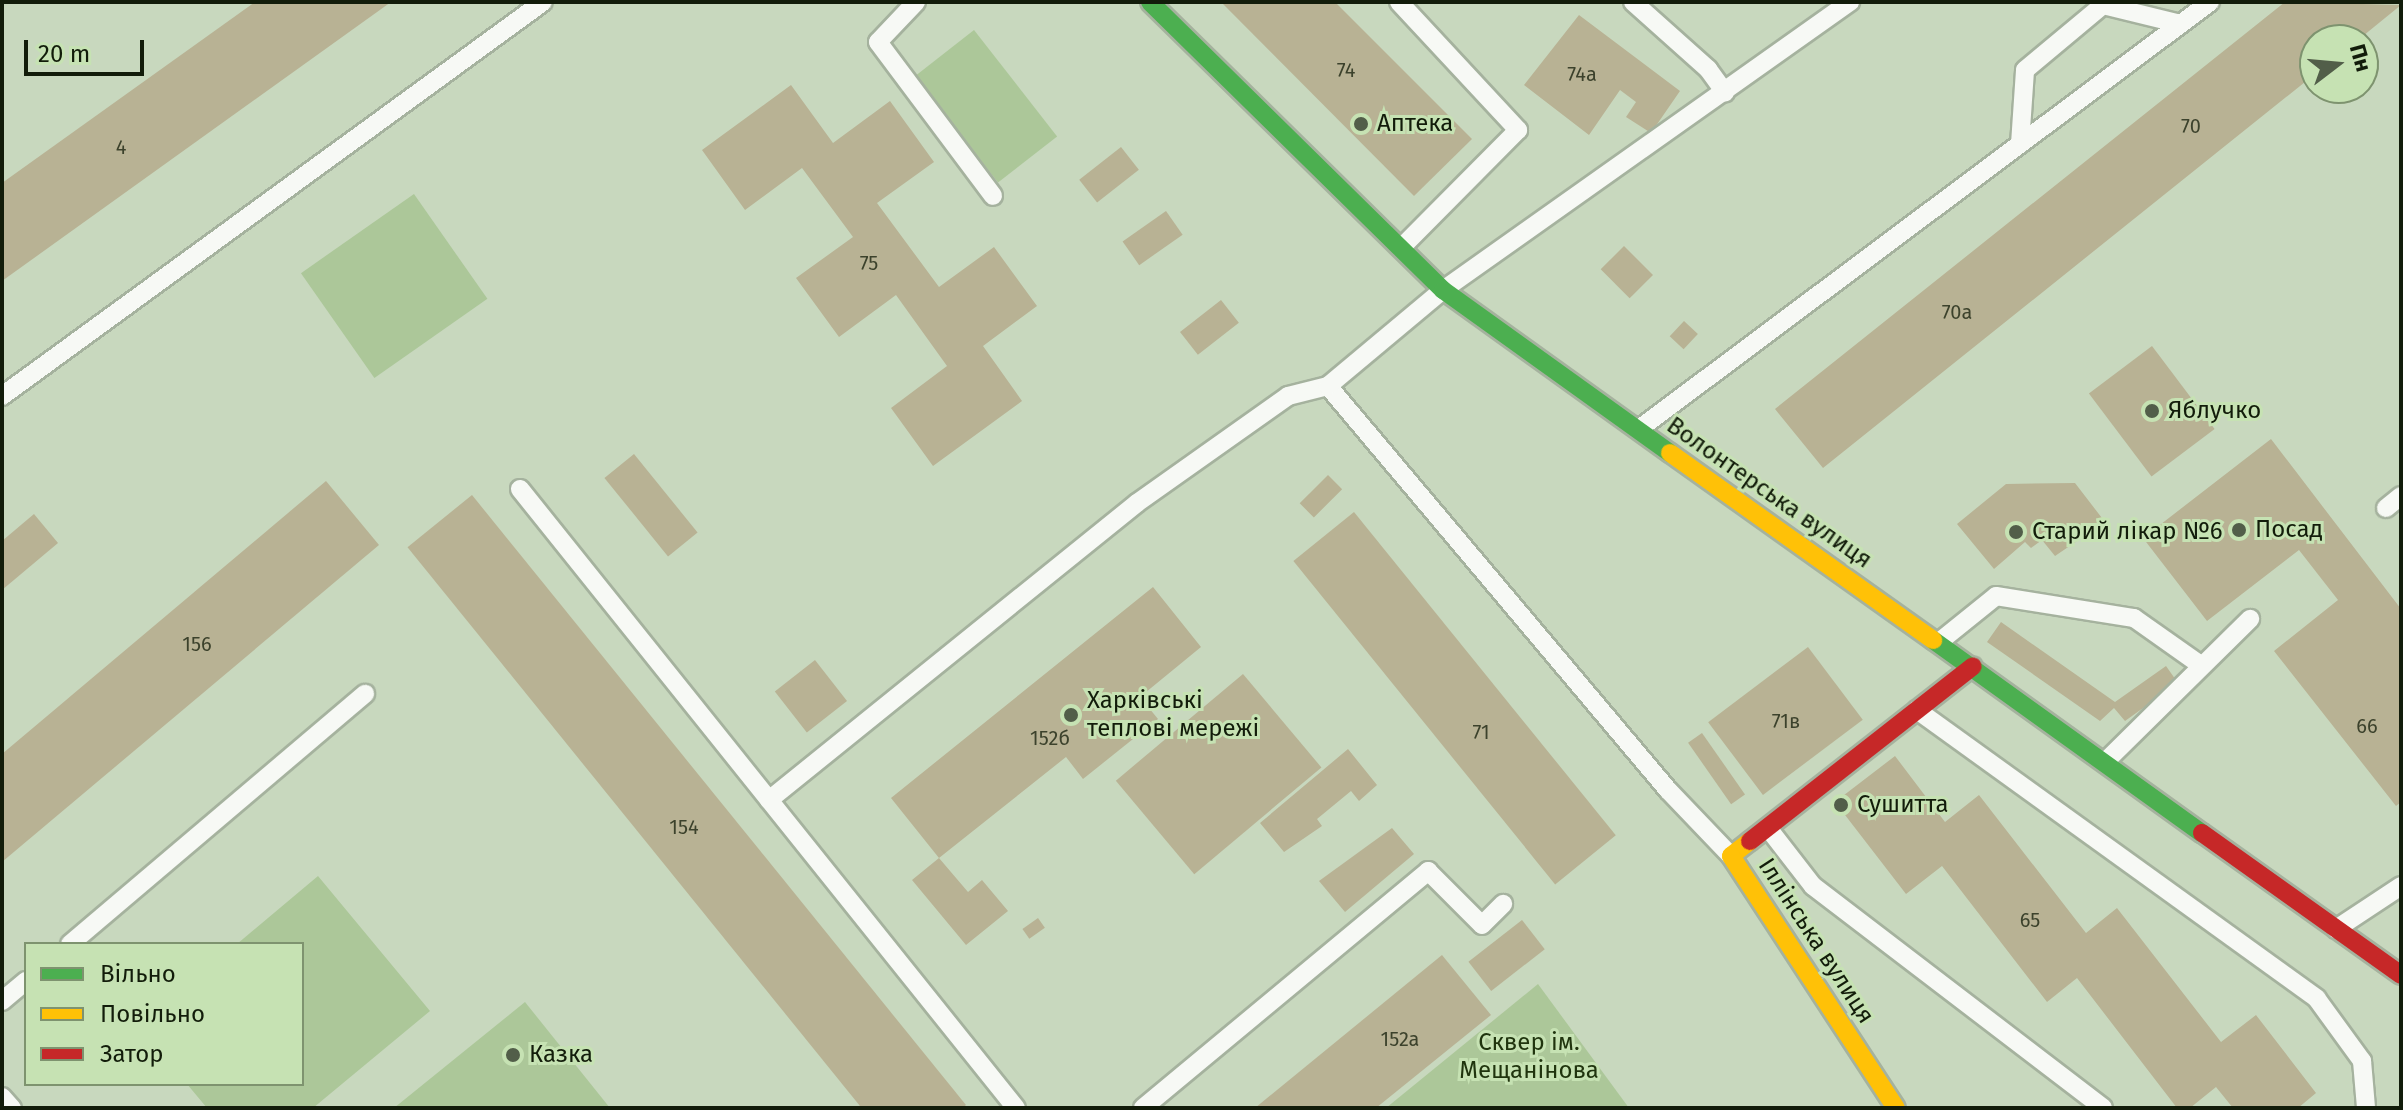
<!DOCTYPE html>
<html>
<head>
<meta charset="utf-8">
<style>
  body { margin:0 }
  #map { position:relative; width:2403px; height:1110px; overflow:hidden; background:#c8d8be; font-family:"Fira Sans",sans-serif }
  div>[style] { position:absolute }
  [style*='--x'] { left:calc(var(--x)*1px); top:calc(var(--y)*1px); width:calc(var(--w)*1px); rotate:calc(var(--a)*1deg) }
  .green>* { inset:0; background:#acc799; transform-origin:0 0 }
  .building>* { inset:0; background:#b8b294; transform-origin:0 0 }
  .roads { filter:drop-shadow(2px 0 #a5b29e) drop-shadow(-2px 0 #a5b29e) drop-shadow(0 2px #a5b29e) drop-shadow(0 -2px #a5b29e) }
  .lane>* { height:18px; margin:-9px; padding:0 9px; transform-origin:9px; border-radius:9px; background:#f7f9f5 }
  .fast>* { height:18px; margin:-9px; padding:0 9px; transform-origin:9px; border-radius:9px; background:#4caf50 }
  .slow>* { height:18px; margin:-9px; padding:0 9px; transform-origin:9px; border-radius:9px; background:#ffc107 }
  .jam>* { height:18px; margin:-9px; padding:0 9px; transform-origin:9px; border-radius:9px; background:#c62828 }
  .dots>* { width:22px; height:22px; translate:-50% -50%; box-sizing:border-box; border:4px solid #c6e2b3; border-radius:50% }
  span { translate:-50% -50%; white-space:nowrap; text-align:center; line-height:1.15; -webkit-text-stroke:6px #c6e2b3; paint-order:stroke }
  .number-label { font-size:20px; color:#3c422c }
  .number-label span { -webkit-text-stroke-width:0 }
  .poi-label { font-size:24px; color:#121c0a }
  .left { translate:0 -50%; text-align:left }
  .street-label { font-size:24px; color:#121c0a }
  .park-label { font-size:24px; color:#20340e }
  .frame { position:absolute; inset:0; border:4px solid #121c0a; pointer-events:none }
  .legend { position:absolute; left:24px; top:942px; width:280px; height:144px; box-sizing:border-box; background:#c6e2b3; border:2px solid #7e936f; margin:0; padding:10px 14px; list-style:none; font-size:24px; color:#121c0a }
  .legend li { display:flex; align-items:center; gap:16px; height:40px }
  .legend b { width:40px; border:2px solid #7e936f }
  .north { position:absolute; left:2299px; top:24px; width:80px; height:80px; box-sizing:border-box; background:#c6e2b3; border:2px solid #7e936f; border-radius:50%; rotate:74deg; font-size:22px; font-weight:700; line-height:32px; text-align:center; color:#121c0a }
  .north::after { content:''; display:block; margin:auto; width:28px; height:36px; background:#525e49; clip-path:polygon(50% 0,100% 100%,50% 72%,0 100%) }
  .scale { position:absolute; left:24px; top:40px; width:120px; height:36px; box-sizing:border-box; border:4px solid #121c0a; border-top:0; padding-left:10px; font-size:24px; line-height:28px; white-space:nowrap; color:#121c0a; -webkit-text-stroke:6px #c6e2b3; paint-order:stroke }
</style>
</head>
<body>
<div id="map">
  <div class="green">
    <div style="left:974px;top:30px;width:135px;height:75px;rotate:52deg"></div>
    <div style="left:414px;top:194px;width:128px;height:138px;rotate:55deg"></div>
    <div style="clip-path:polygon(318px 876px,430px 1011px,313px 1108px,207px 1108px,187px 1084px,302px 1084px,302px 944px,237px 944px)"></div>
    <div style="clip-path:polygon(1538px 984px,1629px 1108px,1386px 1108px)"></div>
    <div style="clip-path:polygon(525px 1002px,610px 1108px,394px 1108px)"></div>
  </div>
  <div class="building">
    <div style="clip-path:polygon(255px 2px,391px 2px,2px 281px,2px 183px)"></div>
    <div style="clip-path:polygon(1221px 2px,1335px 2px,1472px 139px,1414px 196px)"></div>
    <div style="clip-path:polygon(2285px 2px,2401px 5px,2358px 40px,2315px 40px,2315px 74px,1823px 468px,1775px 409px)"></div>
    <div style="clip-path:polygon(1579px 15px,1680px 91px,1651px 133px,1626px 117px,1636px 102px,1620px 90px,1589px 135px,1524px 85px)"></div>
    <div style="clip-path:polygon(791px 85px,833px 143px,890px 101px,934px 162px,877px 203px,939px 287px,994px 247px,1037px 306px,983px 346px,1022px 401px,933px 466px,891px 408px,947px 366px,896px 295px,839px 337px,796px 278px,853px 237px,802px 168px,745px 210px,702px 150px)"></div>
    <div style="left:1121px;top:147px;width:29px;height:53px;rotate:52deg"></div>
    <div style="left:1166px;top:211px;width:29px;height:53px;rotate:55deg"></div>
    <div style="left:1624px;top:246px;width:41px;height:33px;rotate:45deg"></div>
    <div style="left:1221px;top:300px;width:29px;height:52px;rotate:52deg"></div>
    <div style="left:1684px;top:321px;width:19px;height:21px;rotate:43deg"></div>
    <div style="left:2152px;top:346px;width:104px;height:79px;rotate:53deg"></div>
    <div style="clip-path:polygon(2271px 439px,2401px 609px,2401px 802px,2396px 806px,2274px 651px,2338px 600px,2299px 550px,2207px 621px,2143px 538px)"></div>
    <div style="left:634px;top:454px;width:101px;height:38px;rotate:51deg"></div>
    <div style="left:1328px;top:475px;width:20px;height:40px;rotate:45deg"></div>
    <div style="clip-path:polygon(326px 481px,379px 545px,2px 862px,2px 754px)"></div>
    <div style="clip-path:polygon(2075px 483px,2105px 522px,2055px 556px,2042px 540px,2031px 548px,2025px 542px,1994px 569px,1957px 524px,2006px 484px)"></div>
    <div style="left:472px;top:495px;width:785px;height:83px;rotate:51deg"></div>
    <div style="left:1354px;top:512px;width:416px;height:78px;rotate:51deg"></div>
    <div style="clip-path:polygon(34px 514px,58px 543px,2px 590px,2px 541px)"></div>
    <div style="clip-path:polygon(1153px 587px,1201px 647px,1140px 697px,1158px 719px,1083px 779px,1066px 757px,939px 858px,891px 798px)"></div>
    <div style="clip-path:polygon(2001px 622px,2115px 702px,2166px 666px,2178px 683px,2125px 721px,2114px 708px,2100px 721px,1987px 642px)"></div>
    <div style="left:1808px;top:647px;width:91px;height:125px;rotate:53deg"></div>
    <div style="left:815px;top:660px;width:52px;height:51px;rotate:52deg"></div>
    <div style="left:1243px;top:674px;width:122px;height:166px;rotate:50deg"></div>
    <div style="left:1702px;top:733px;width:75px;height:17px;rotate:55deg"></div>
    <div style="clip-path:polygon(1348px 749px,1377px 785px,1359px 801px,1351px 791px,1317px 819px,1322px 826px,1284px 852px,1260px 823px)"></div>
    <div style="clip-path:polygon(1895px 756px,1945px 822px,1979px 795px,2086px 933px,2117px 908px,2221px 1042px,2256px 1015px,2316px 1093px,2298px 1108px,2233px 1108px,2216px 1087px,2190px 1108px,2177px 1108px,2077px 978px,2047px 1002px,1942px 866px,1906px 894px,1835px 802px)"></div>
    <div style="clip-path:polygon(1392px 828px,1414px 854px,1345px 912px,1319px 881px)"></div>
    <div style="clip-path:polygon(939px 858px,968px 892px,982px 880px,1008px 911px,966px 945px,912px 880px)"></div>
    <div style="left:1038px;top:918px;width:12px;height:19px;rotate:55deg"></div>
    <div style="left:1522px;top:920px;width:37px;height:68px;rotate:52deg"></div>
    <div style="clip-path:polygon(1442px 955px,1491px 1015px,1376px 1108px,1255px 1108px)"></div>
  </div>
  <div class="roads">
    <div class="lane">
      <div style="--x:916;--y:2;--w:55;--a:133.5"></div>
      <div style="--x:878;--y:42;--w:192;--a:53.2"></div>
      <div style="--x:1399;--y:2;--w:175;--a:47.1"></div>
      <div style="--x:1518;--y:130;--w:166;--a:134.8"></div>
      <div style="--x:1633;--y:2;--w:101;--a:41.8"></div>
      <div style="--x:1708;--y:69;--w:29;--a:54"></div>
      <div style="--x:2020;--y:144;--w:74;--a:-86.1"></div>
      <div style="--x:2025;--y:70;--w:102;--a:-39.8"></div>
      <div style="--x:2103;--y:5;--w:80;--a:13.7"></div>
      <div style="--x:1328;--y:386;--w:528;--a:49.92"></div>
      <div style="--x:1668;--y:790;--w:91;--a:46.3"></div>
      <div style="--x:2;--y:396;--w:669;--a:-36.07"></div>
      <div style="--x:1639;--y:429;--w:713;--a:-36.79"></div>
      <div style="--x:520;--y:489;--w:793;--a:51.3"></div>
      <div style="--x:2386;--y:508;--w:19;--a:-39"></div>
      <div style="--x:1939;--y:642;--w:73;--a:-38.9"></div>
      <div style="--x:1996;--y:596;--w:140;--a:9.1"></div>
      <div style="--x:2134;--y:618;--w:83;--a:35.2"></div>
      <div style="--x:1917;--y:710;--w:493;--a:35.8"></div>
      <div style="--x:2317;--y:999;--w:77;--a:54"></div>
      <div style="--x:2362;--y:1061;--w:47;--a:85.1"></div>
      <div style="--x:2105;--y:762;--w:204;--a:-44.6"></div>
      <div style="--x:769;--y:800;--w:473;--a:-38.9"></div>
      <div style="--x:1137;--y:503;--w:185;--a:-35.3"></div>
      <div style="--x:1288;--y:396;--w:41;--a:-14"></div>
      <div style="--x:1328;--y:386;--w:150;--a:-39.9"></div>
      <div style="--x:1443;--y:290;--w:499;--a:-35.3"></div>
      <div style="--x:1768;--y:828;--w:73;--a:52.2"></div>
      <div style="--x:1813;--y:886;--w:365;--a:37.4"></div>
      <div style="--x:2336;--y:929;--w:78;--a:-33.5"></div>
      <div style="--x:70;--y:944;--w:387;--a:-40.3"></div>
      <div style="--x:2;--y:1001;--w:31;--a:-40"></div>
      <div style="--x:2;--y:1097;--w:15;--a:48"></div>
      <div style="--x:1143;--y:1108;--w:371;--a:-39.7"></div>
      <div style="--x:1428;--y:871;--w:76;--a:45"></div>
      <div style="--x:1482;--y:925;--w:30;--a:-45"></div>
    </div>
    <div class="fast">
      <div style="--x:1150;--y:2;--w:411;--a:44.5"></div>
      <div style="--x:1443;--y:290;--w:279;--a:35.7"></div>
      <div style="--x:1933;--y:640;--w:331;--a:35.7"></div>
    </div>
    <div class="slow">
      <div style="--x:1670;--y:453;--w:323;--a:35.4"></div>
      <div style="--x:1750;--y:841;--w:24;--a:142"></div>
      <div style="--x:1731;--y:856;--w:301;--a:56.8"></div>
    </div>
    <div class="jam">
      <div style="--x:2202;--y:833;--w:244;--a:35.5"></div>
      <div style="--x:1750;--y:841;--w:283;--a:-38.1"></div>
    </div>
  </div>
  <div class="dots">
    <div style="left:1361px;top:124px;background:#525e49"></div>
    <div style="left:2152px;top:411px;background:#525e49"></div>
    <div style="left:2239px;top:530px;background:#525e49"></div>
    <div style="left:2016px;top:532px;background:#525e49"></div>
    <div style="left:1071px;top:715px;background:#525e49"></div>
    <div style="left:1841px;top:805px;background:#525e49"></div>
    <div style="left:513px;top:1055px;background:#525e49"></div>
  </div>
  <div class="number-label">
    <span style="left:1346px;top:70px">74</span>
    <span style="left:1582px;top:74px">74а</span>
    <span style="left:2191px;top:126px">70</span>
    <span style="left:121px;top:147px">4</span>
    <span style="left:869px;top:263px">75</span>
    <span style="left:1957px;top:312px">70а</span>
    <span style="left:197px;top:644px">156</span>
    <span style="left:1786px;top:721px">71в</span>
    <span style="left:2367px;top:726px">66</span>
    <span style="left:1481px;top:732px">71</span>
    <span style="left:1050px;top:738px">152б</span>
    <span style="left:684px;top:827px">154</span>
    <span style="left:2030px;top:920px">65</span>
    <span style="left:1400px;top:1039px">152а</span>
  </div>
  <div class="poi-label">
    <span class="left" style="left:1377px;top:124px">Аптека</span>
    <span class="left" style="left:2168px;top:411px">Яблучко</span>
    <span class="left" style="left:2255px;top:530px">Посад</span>
    <span class="left" style="left:2032px;top:532px">Старий лікар №6</span>
    <span class="left" style="left:1087px;top:715px">Харківські<br>теплові мережі</span>
    <span class="left" style="left:1857px;top:805px">Сушитта</span>
    <span class="left" style="left:529px;top:1055px">Казка</span>
  </div>
  <div class="street-label">
    <span style="left:1769px;top:493px;rotate:35deg">Волонтерська вулиця</span>
    <span style="left:1816px;top:941px;rotate:57deg">Іллінська вулиця</span>
  </div>
  <div class="park-label">
    <span style="left:1529px;top:1057px">Сквер ім.<br>Мещанінова</span>
  </div>
  <div class="frame"></div>
  <ul class="legend">
  <li><b style="height:10px;background:#4caf50"></b>Вільно</li>
  <li><b style="height:10px;background:#ffc107"></b>Повільно</li>
  <li><b style="height:10px;background:#c62828"></b>Затор</li>
  </ul>
  <div class="north">Пн</div>
  <div class="scale">20 m</div>
</div>
</body>
</html>
